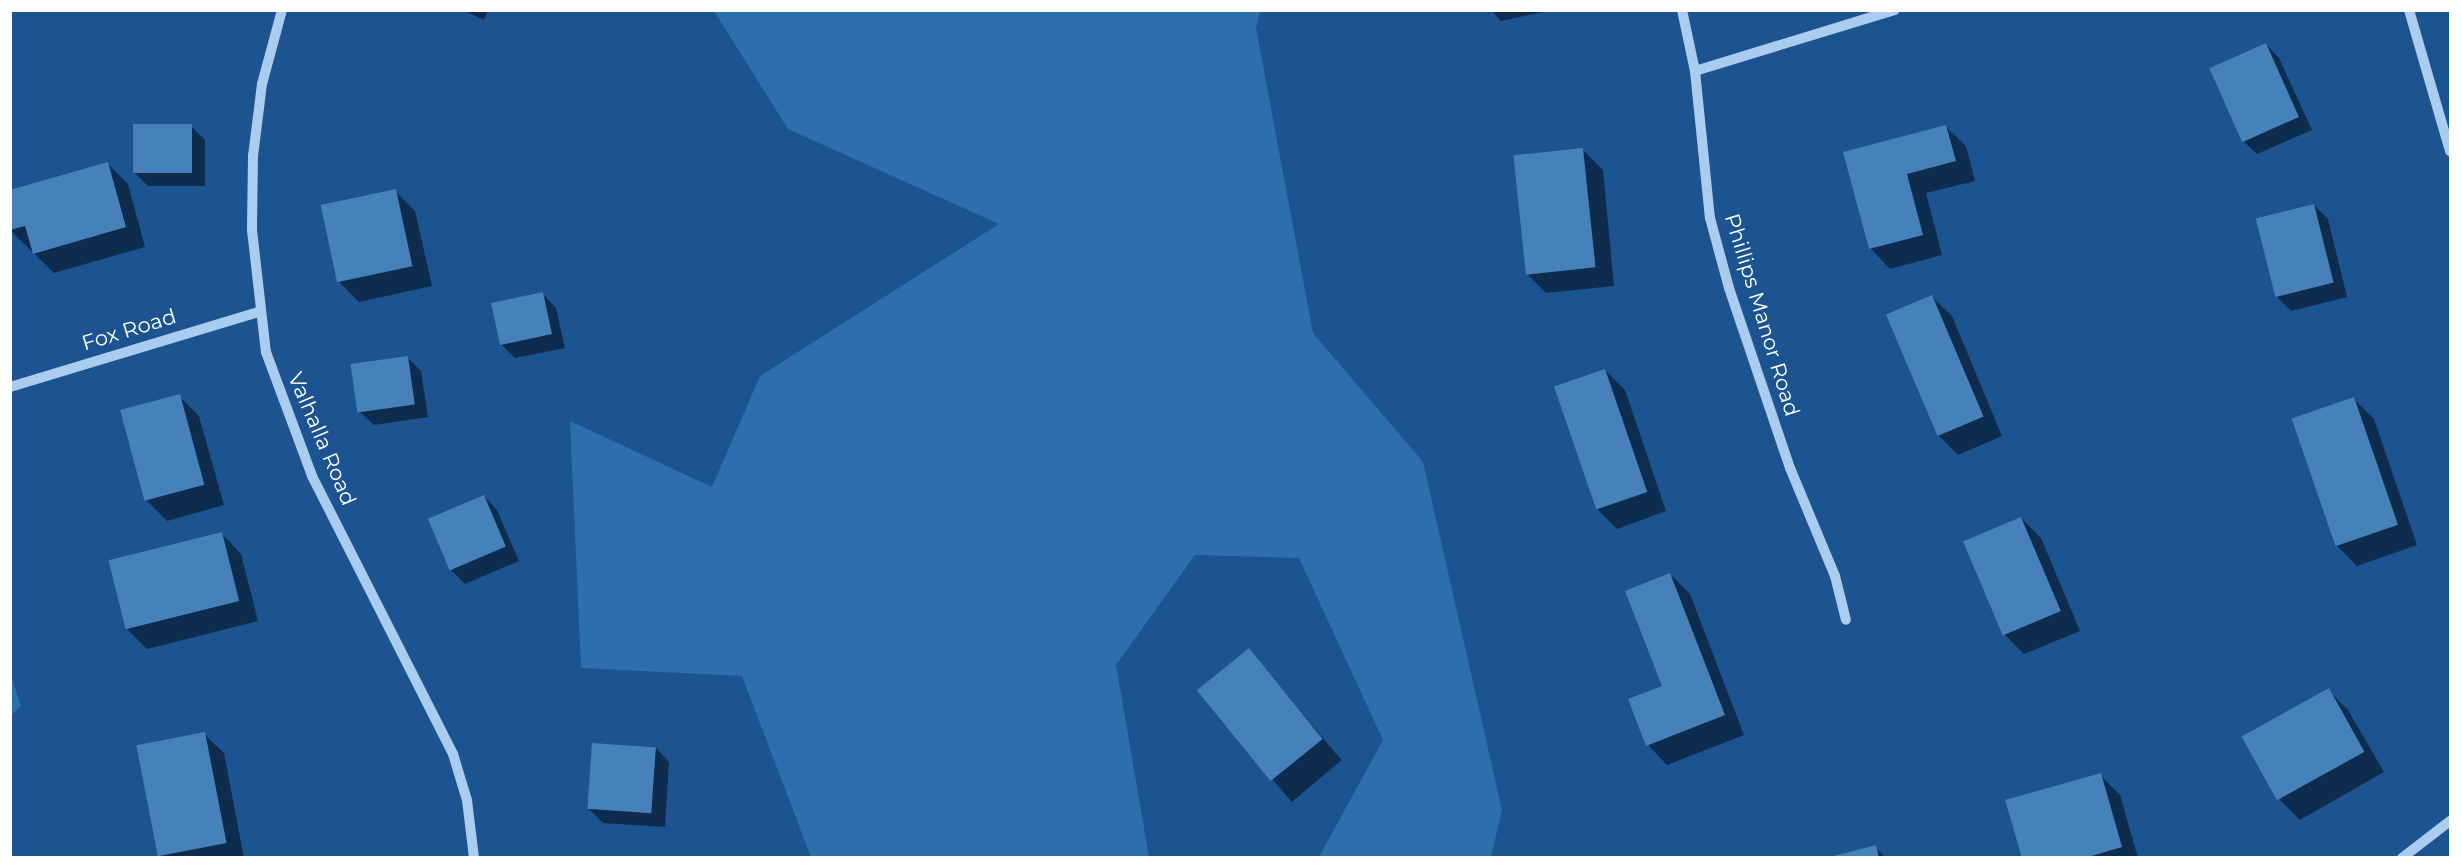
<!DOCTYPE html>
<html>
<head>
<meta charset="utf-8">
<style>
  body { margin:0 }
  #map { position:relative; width:2461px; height:868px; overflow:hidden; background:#1b5490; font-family:Montserrat,sans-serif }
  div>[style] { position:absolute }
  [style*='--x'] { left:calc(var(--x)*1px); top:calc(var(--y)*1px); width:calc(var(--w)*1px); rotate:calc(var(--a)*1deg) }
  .green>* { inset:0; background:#2d6fae }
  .shadow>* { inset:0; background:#0007; transform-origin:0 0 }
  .building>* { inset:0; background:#4781b9; transform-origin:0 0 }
  .minor>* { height:10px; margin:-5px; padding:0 5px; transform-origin:5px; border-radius:5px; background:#a9ccef }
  span { translate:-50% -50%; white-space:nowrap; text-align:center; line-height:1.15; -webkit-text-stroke:6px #1b5490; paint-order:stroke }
  .street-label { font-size:21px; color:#fff }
  .frame { position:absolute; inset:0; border:12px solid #fff; pointer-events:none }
</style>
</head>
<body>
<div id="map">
  <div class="green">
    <div style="clip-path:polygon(714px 11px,1260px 11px,1256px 28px,1313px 333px,1423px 462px,1502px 810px,1491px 857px,1319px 857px,1383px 740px,1299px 558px,1195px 555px,1116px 665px,1149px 857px,811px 857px,742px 676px,581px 668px,570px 421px,712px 487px,760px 376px,999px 224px,788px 129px)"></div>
    <div style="clip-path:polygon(11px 676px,21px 706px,11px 715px,10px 715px)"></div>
  </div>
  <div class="shadow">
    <div style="clip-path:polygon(463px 10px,488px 10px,484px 20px)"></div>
    <div style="clip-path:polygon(1491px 10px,1552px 10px,1501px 21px)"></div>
    <div style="clip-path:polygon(2266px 44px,2279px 58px,2312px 130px,2257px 154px,2243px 141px)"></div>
    <div style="clip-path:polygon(191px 126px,205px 140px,205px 186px,148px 186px,134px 172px)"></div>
    <div style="clip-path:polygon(1946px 127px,1966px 146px,1975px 181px,1926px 193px,1942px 255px,1890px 269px,1871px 249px,1845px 153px)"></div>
    <div style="clip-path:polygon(1583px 150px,1603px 170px,1614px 286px,1546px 293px,1526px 273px)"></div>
    <div style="clip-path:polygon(108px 164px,128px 184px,145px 247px,54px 273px,10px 230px,10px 191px)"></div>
    <div style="clip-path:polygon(395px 191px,415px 211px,432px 286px,359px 302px,339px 282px)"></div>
    <div style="clip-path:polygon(2314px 205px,2328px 219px,2347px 297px,2291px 311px,2278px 298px,2258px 219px)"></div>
    <div style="clip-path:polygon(543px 294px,556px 308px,565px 348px,515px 358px,501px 344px)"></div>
    <div style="clip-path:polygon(1932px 297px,1952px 316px,2002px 436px,1958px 455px,1938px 435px)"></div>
    <div style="clip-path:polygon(407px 357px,421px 371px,428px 417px,374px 425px,360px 412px)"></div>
    <div style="clip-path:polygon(1605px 370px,1625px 390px,1666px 511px,1617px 529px,1597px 509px,1555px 388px)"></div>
    <div style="clip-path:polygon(179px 396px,199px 416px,224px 505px,167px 521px,147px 501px)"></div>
    <div style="clip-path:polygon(2354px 399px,2374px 419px,2417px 545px,2357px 566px,2337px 546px,2294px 420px)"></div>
    <div style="clip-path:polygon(484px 496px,497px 510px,519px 561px,465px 584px,451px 570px)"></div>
    <div style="clip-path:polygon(2021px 518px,2041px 538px,2080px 631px,2024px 654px,2004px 634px)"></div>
    <div style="clip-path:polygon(222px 534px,241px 554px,258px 621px,147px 649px,127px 629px)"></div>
    <div style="clip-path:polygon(1670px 574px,1690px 594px,1744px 735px,1667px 765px,1648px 745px,1664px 687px)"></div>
    <div style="left:1249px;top:650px;width:144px;height:65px;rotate:50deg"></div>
    <div style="clip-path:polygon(2328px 690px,2348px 710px,2384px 772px,2300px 820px,2280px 800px)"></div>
    <div style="clip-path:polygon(204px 734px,224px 753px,244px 858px,160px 858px)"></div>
    <div style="clip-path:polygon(656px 748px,669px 762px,665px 827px,603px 823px,589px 809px)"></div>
    <div style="clip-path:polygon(2100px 775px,2120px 795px,2138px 858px,2023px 858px)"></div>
    <div style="clip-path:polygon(1875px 847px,1886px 858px,1833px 858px)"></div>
  </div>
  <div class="building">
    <div style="left:2266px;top:43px;width:81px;height:62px;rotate:66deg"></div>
    <div style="left:133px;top:124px;width:59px;height:49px"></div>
    <div style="clip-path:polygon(1946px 125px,1956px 161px,1907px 174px,1923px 235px,1869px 249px,1843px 152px)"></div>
    <div style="left:1583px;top:148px;width:120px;height:70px;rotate:84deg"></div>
    <div style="clip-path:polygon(108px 162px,126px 227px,33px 254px,25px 226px,10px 230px,10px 190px)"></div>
    <div style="left:396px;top:189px;width:79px;height:77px;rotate:78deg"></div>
    <div style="left:2314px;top:204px;width:81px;height:60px;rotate:76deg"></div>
    <div style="left:543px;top:292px;width:43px;height:53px;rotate:78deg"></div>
    <div style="left:1932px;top:295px;width:132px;height:50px;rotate:67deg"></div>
    <div style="left:408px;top:356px;width:49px;height:58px;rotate:82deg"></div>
    <div style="left:1605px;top:369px;width:130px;height:54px;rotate:71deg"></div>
    <div style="left:180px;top:394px;width:94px;height:62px;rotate:75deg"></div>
    <div style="left:2354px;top:397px;width:135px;height:66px;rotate:71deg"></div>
    <div style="left:484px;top:495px;width:56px;height:61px;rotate:67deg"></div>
    <div style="left:2021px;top:517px;width:102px;height:63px;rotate:67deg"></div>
    <div style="left:222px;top:532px;width:71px;height:117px;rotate:76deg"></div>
    <div style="clip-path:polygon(1670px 573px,1725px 715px,1646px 746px,1628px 699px,1662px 686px,1625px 591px)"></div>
    <div style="left:1249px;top:648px;width:117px;height:67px;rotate:51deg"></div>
    <div style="left:2329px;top:688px;width:73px;height:100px;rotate:61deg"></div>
    <div style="left:205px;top:732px;width:113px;height:70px;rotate:79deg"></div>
    <div style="left:592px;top:743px;width:64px;height:66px;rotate:4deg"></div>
    <div style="clip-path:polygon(2101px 773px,2122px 847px,2085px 858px,2022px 858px,2005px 800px)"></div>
    <div style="clip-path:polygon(1876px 845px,1879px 858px,1830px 858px,1830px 857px)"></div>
  </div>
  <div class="minor">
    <div style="--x:282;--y:10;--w:77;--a:105.1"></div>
    <div style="--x:262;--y:84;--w:73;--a:97.1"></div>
    <div style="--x:253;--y:156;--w:74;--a:90.8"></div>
    <div style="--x:252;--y:230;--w:123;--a:83.5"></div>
    <div style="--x:266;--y:352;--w:132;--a:69.6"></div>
    <div style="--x:312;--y:476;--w:312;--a:63.1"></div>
    <div style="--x:453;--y:754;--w:48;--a:73.1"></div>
    <div style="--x:467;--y:800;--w:58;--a:83.1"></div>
    <div style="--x:1682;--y:10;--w:62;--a:78"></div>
    <div style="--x:1695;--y:71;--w:148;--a:84.2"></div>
    <div style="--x:1710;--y:218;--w:73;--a:74.8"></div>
    <div style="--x:1729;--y:288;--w:190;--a:71.3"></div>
    <div style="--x:1790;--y:468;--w:117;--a:67.4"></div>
    <div style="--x:1835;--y:576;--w:45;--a:76"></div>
    <div style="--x:2409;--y:10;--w:147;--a:73.8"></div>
    <div style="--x:1695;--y:71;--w:209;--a:-17"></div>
    <div style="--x:10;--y:387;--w:259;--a:-16.8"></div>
    <div style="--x:2402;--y:858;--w:61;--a:-37.6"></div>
  </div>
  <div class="street-label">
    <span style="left:1762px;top:315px;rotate:73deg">Phillips Manor Road</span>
    <span style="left:129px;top:330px;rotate:-17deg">Fox Road</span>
    <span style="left:322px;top:439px;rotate:67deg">Valhalla Road</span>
  </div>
  <div class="frame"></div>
</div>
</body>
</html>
